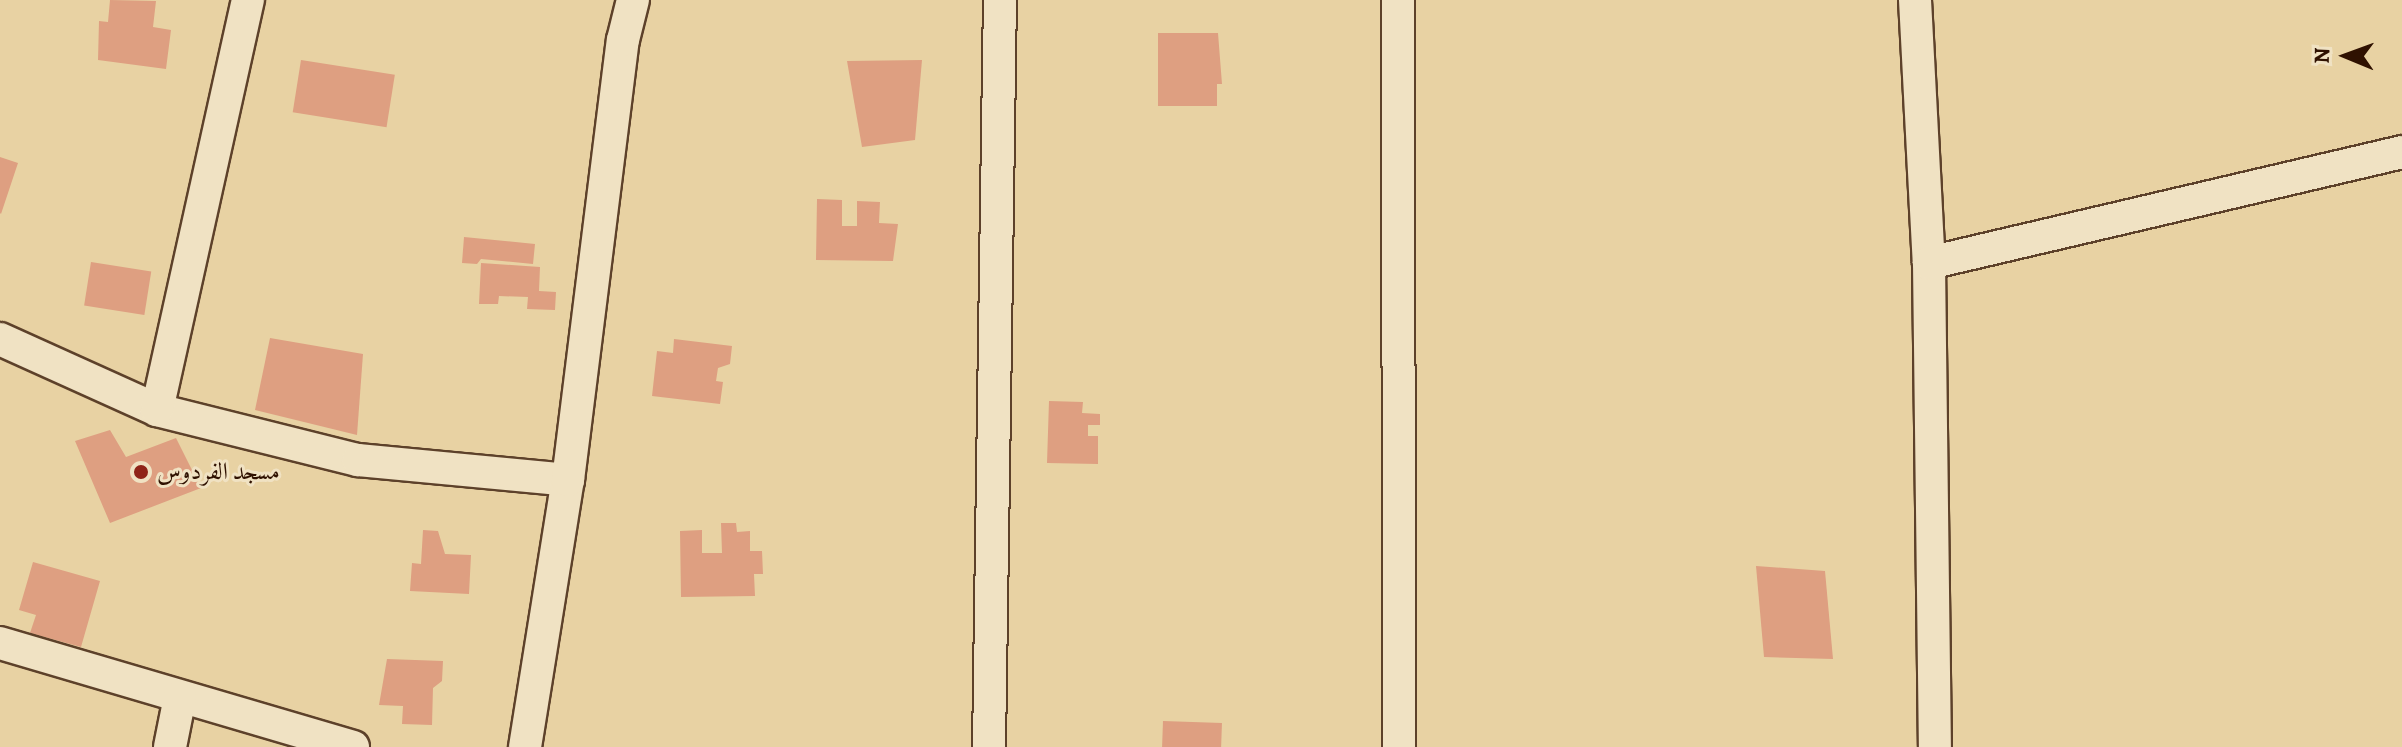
<!DOCTYPE html>
<html>
<head>
<meta charset="utf-8">
<style>
  body { margin:0 }
  #map { position:relative; width:2402px; height:747px; overflow:hidden; background:#e8d2a3; font-family:Alegreya,Amiri,serif }
  div>[style] { position:absolute }
  [style*='--x'] { left:calc(var(--x)*1px); top:calc(var(--y)*1px); width:calc(var(--w)*1px); rotate:calc(var(--a)*1deg) }
  .building>* { inset:0; background:#de9f81; transform-origin:0 0 }
  .roads { filter:drop-shadow(2px 0 #5d412a) drop-shadow(-2px 0 #5d412a) drop-shadow(0 2px #5d412a) drop-shadow(0 -2px #5d412a) }
  .minor>* { height:32px; margin:-16px; padding:0 16px; transform-origin:16px; border-radius:16px; background:#f0e2c3 }
  .dots>* { width:22px; height:22px; translate:-50% -50%; box-sizing:border-box; border:4px solid #f0e2c3; border-radius:50% }
  span { translate:-50% -50%; white-space:nowrap; text-align:center; line-height:1.15; -webkit-text-stroke:6px #f0e2c3; paint-order:stroke }
  .poi-label { font-size:24px; color:#2f1101 }
  .left { translate:0 -50%; text-align:left }
  .north { position:absolute; left:2306px; top:16px; width:80px; height:80px; -webkit-text-stroke:6px #f0e2c3; paint-order:stroke; rotate:271deg; font-size:22px; font-weight:700; line-height:32px; text-align:center; color:#2f1101 }
  .north::after { content:''; display:block; margin:auto; width:28px; height:36px; background:#2f1101; clip-path:polygon(50% 0,100% 100%,50% 72%,0 100%) }
</style>
</head>
<body>
<div id="map">
  <div class="building">
    <div style="clip-path:polygon(110px 0,156px 1px,153px 27px,171px 30px,166px 69px,98px 60px,99px 21px,108px 22px)"></div>
    <div style="clip-path:polygon(1158px 33px,1218px 33px,1222px 84px,1217px 84px,1217px 106px,1158px 106px)"></div>
    <div style="left:301px;top:60px;width:95px;height:53px;rotate:9deg"></div>
    <div style="clip-path:polygon(922px 60px,915px 140px,862px 147px,847px 61px)"></div>
    <div style="clip-path:polygon(0 157px,18px 163px,1px 214px,0 213px)"></div>
    <div style="clip-path:polygon(817px 199px,842px 200px,842px 226px,857px 226px,857px 201px,880px 202px,879px 223px,898px 224px,893px 261px,816px 260px)"></div>
    <div style="clip-path:polygon(464px 237px,535px 244px,533px 264px,481px 259px,477px 264px,462px 263px)"></div>
    <div style="left:91px;top:262px;width:61px;height:44px;rotate:9deg"></div>
    <div style="clip-path:polygon(481px 263px,540px 267px,539px 291px,556px 292px,555px 310px,527px 309px,528px 297px,499px 296px,498px 304px,479px 304px)"></div>
    <div style="clip-path:polygon(270px 338px,363px 354px,357px 435px,255px 410px)"></div>
    <div style="clip-path:polygon(674px 339px,732px 346px,730px 364px,718px 368px,716px 381px,723px 382px,720px 404px,652px 396px,657px 351px,673px 353px)"></div>
    <div style="clip-path:polygon(1049px 401px,1083px 402px,1082px 413px,1100px 414px,1100px 425px,1088px 425px,1088px 436px,1098px 436px,1098px 464px,1047px 463px)"></div>
    <div style="clip-path:polygon(110px 430px,126px 457px,176px 438px,201px 488px,110px 523px,75px 441px)"></div>
    <div style="clip-path:polygon(721px 523px,736px 523px,737px 532px,750px 531px,750px 551px,762px 551px,763px 574px,754px 574px,755px 596px,681px 597px,680px 531px,702px 530px,702px 553px,722px 553px)"></div>
    <div style="clip-path:polygon(423px 530px,438px 531px,445px 554px,471px 555px,469px 594px,410px 591px,412px 563px,421px 564px)"></div>
    <div style="clip-path:polygon(33px 562px,100px 581px,81px 647px,30px 633px,36px 615px,19px 610px)"></div>
    <div style="clip-path:polygon(1756px 566px,1825px 571px,1833px 659px,1764px 657px)"></div>
    <div style="clip-path:polygon(387px 659px,443px 661px,442px 681px,433px 688px,432px 725px,402px 724px,403px 706px,379px 705px)"></div>
    <div style="left:1163px;top:721px;width:59px;height:26px;rotate:2deg"></div>
  </div>
  <div class="roads">
    <div class="minor">
      <div style="--x:1398;--y:0;--w:747;--a:89.92"></div>
      <div style="--x:1915;--y:0;--w:263;--a:87"></div>
      <div style="--x:1929;--y:263;--w:484;--a:89.3"></div>
      <div style="--x:1929;--y:263;--w:486;--a:-13.2"></div>
      <div style="--x:0;--y:339;--w:172;--a:24.3"></div>
      <div style="--x:157;--y:410;--w:207;--a:14"></div>
      <div style="--x:358;--y:460;--w:211;--a:5.4"></div>
      <div style="--x:157;--y:410;--w:420;--a:-77.5"></div>
      <div style="--x:0;--y:643;--w:368;--a:16.4"></div>
      <div style="--x:170;--y:747;--w:51;--a:-78.7"></div>
      <div style="--x:525;--y:747;--w:270;--a:-80.9"></div>
      <div style="--x:568;--y:480;--w:443;--a:-82.9"></div>
      <div style="--x:623;--y:40;--w:41;--a:-76"></div>
      <div style="--x:989;--y:747;--w:747;--a:-89.16"></div>
    </div>
  </div>
  <div class="dots">
    <div style="left:141px;top:472px;background:#8f2418"></div>
  </div>
  <div class="poi-label">
    <span class="left" style="left:157px;top:472px">مسجد الفردوس</span>
  </div>
  <div class="north">N</div>
</div>
</body>
</html>
